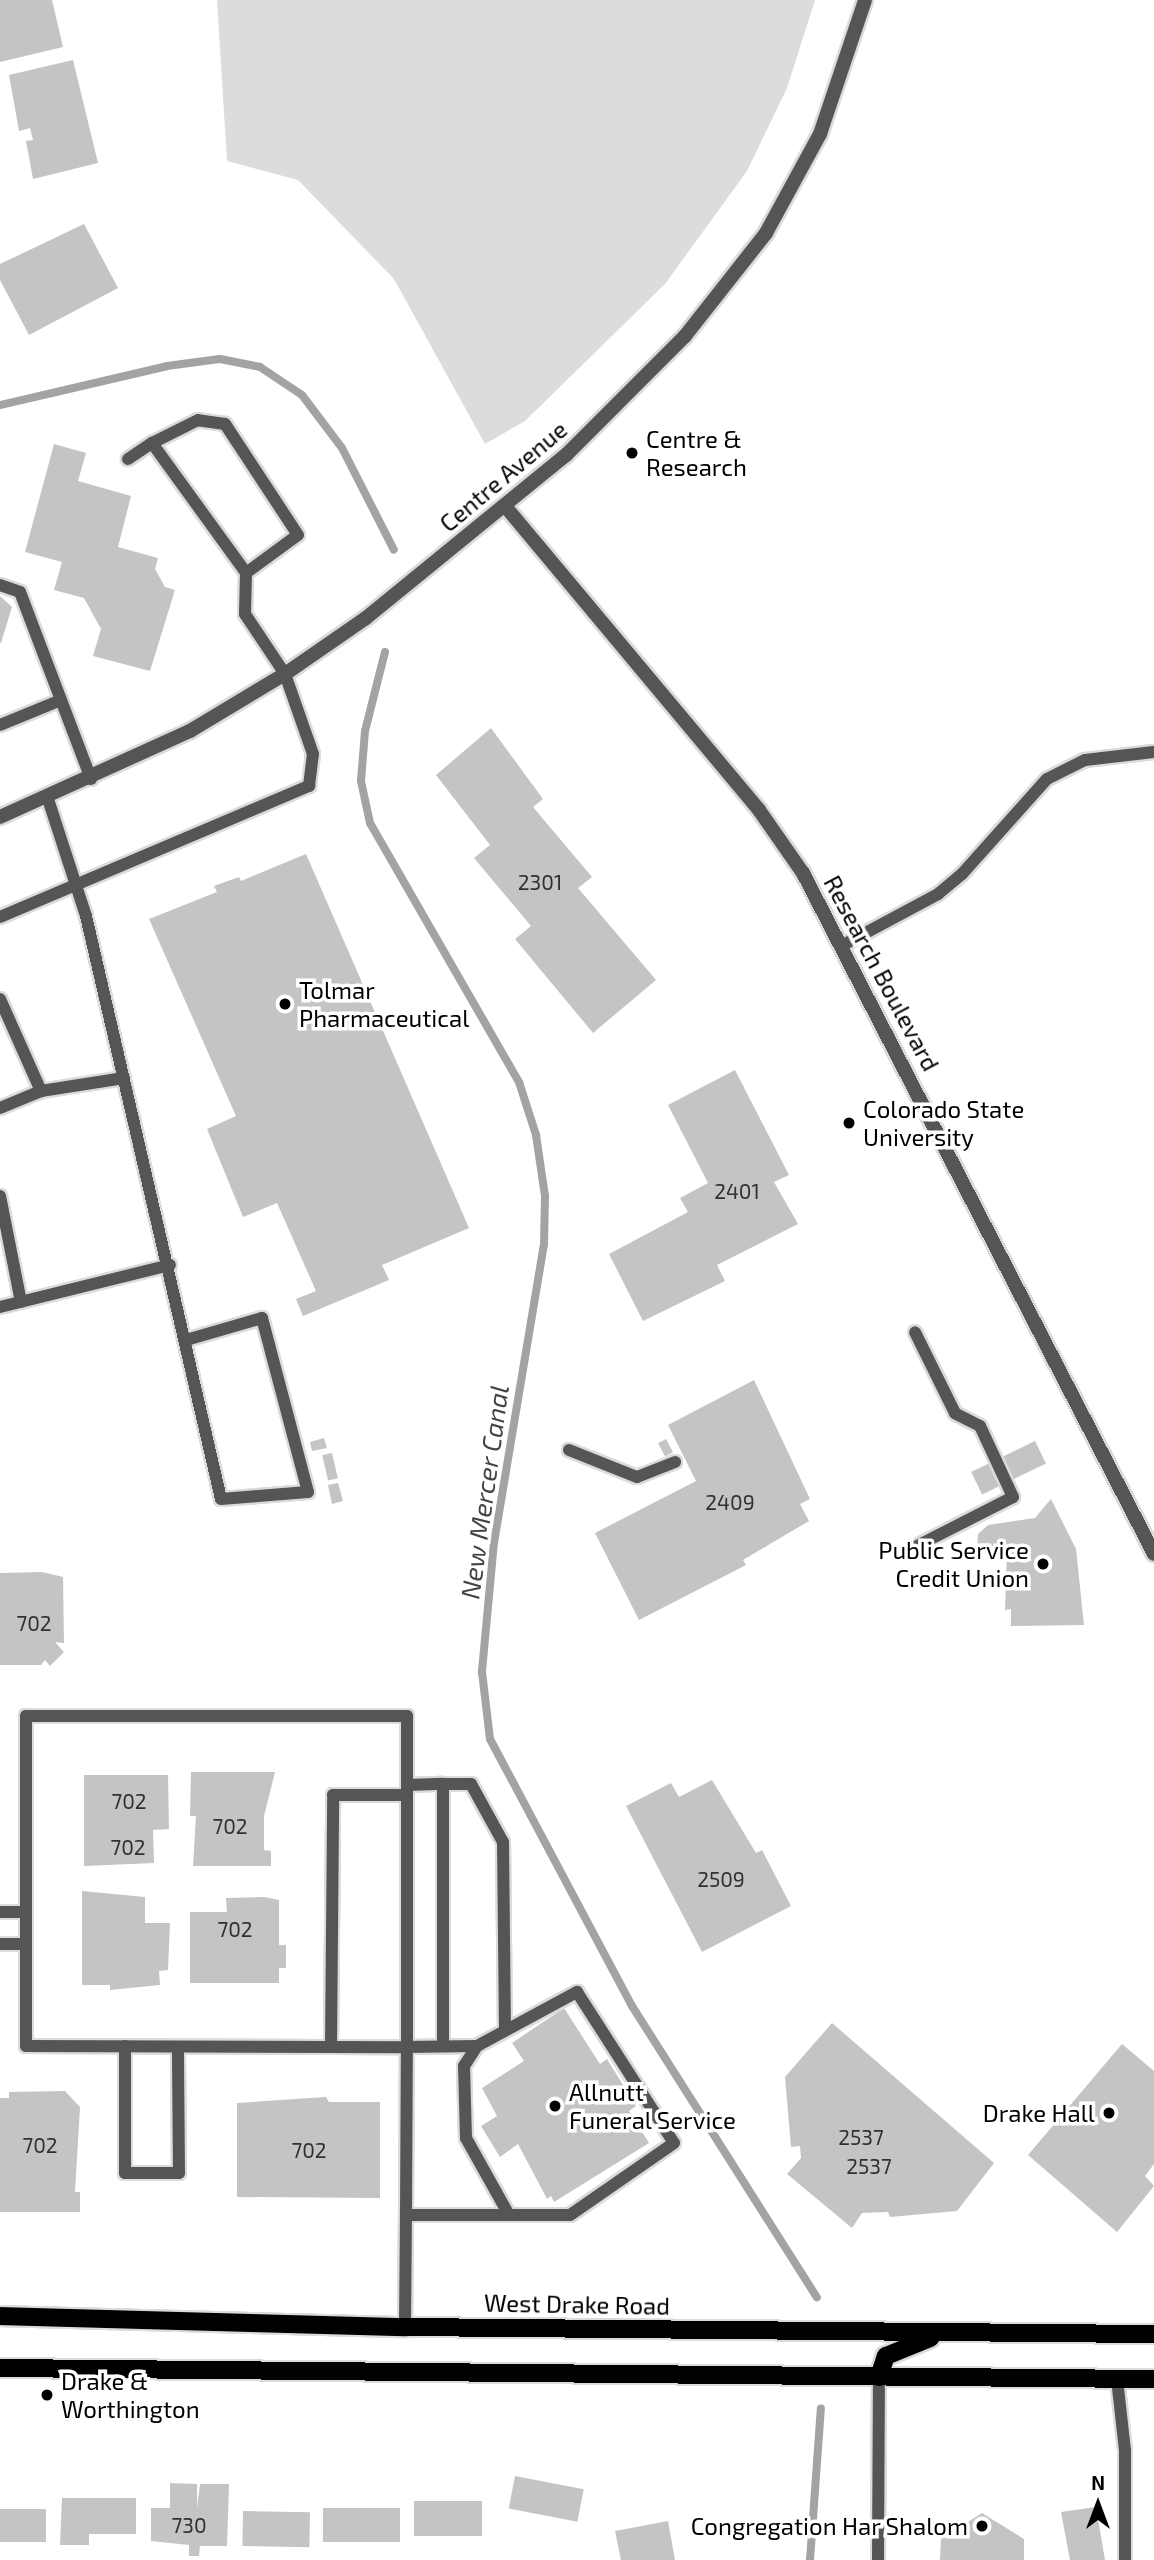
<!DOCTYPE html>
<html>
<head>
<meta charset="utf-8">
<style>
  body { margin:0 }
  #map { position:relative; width:1154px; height:2560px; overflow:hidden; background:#fff; font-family:"Exo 2",sans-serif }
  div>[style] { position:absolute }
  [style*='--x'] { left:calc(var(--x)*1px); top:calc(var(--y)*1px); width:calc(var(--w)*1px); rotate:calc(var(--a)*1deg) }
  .green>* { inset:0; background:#dcdcdc }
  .stream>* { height:8px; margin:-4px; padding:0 4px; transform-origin:4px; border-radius:4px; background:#a3a3a3 }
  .building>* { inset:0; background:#c4c4c4; transform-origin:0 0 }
  .roads { filter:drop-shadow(2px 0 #dbdbdb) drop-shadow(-2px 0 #dbdbdb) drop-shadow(0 2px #dbdbdb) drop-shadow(0 -2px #dbdbdb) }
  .service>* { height:12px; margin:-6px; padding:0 6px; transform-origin:6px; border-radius:6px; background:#555 }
  .minor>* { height:14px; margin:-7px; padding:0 7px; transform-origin:7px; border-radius:7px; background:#555 }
  .tertiary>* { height:14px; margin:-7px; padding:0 7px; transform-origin:7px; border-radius:7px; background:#555 }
  .primary>* { height:18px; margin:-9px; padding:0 9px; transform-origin:9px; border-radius:9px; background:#000 }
  .dots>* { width:19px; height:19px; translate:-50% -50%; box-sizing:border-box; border:4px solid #fff; border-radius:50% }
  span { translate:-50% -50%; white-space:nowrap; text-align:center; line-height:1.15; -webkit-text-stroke:7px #fff; paint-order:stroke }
  .number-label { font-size:21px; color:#313131 }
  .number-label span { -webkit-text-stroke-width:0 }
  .poi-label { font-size:24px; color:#000 }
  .left { translate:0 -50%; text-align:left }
  .right { translate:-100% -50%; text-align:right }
  .street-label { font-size:24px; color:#000 }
  .water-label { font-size:26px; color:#444; font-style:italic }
  .north { position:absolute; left:1063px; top:2469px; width:70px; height:70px; -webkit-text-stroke:5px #fff; paint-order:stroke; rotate:0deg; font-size:19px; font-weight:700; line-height:28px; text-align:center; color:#000 }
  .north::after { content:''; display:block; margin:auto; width:24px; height:32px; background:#000; clip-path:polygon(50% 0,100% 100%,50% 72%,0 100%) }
</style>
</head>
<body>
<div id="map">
  <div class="green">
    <div style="clip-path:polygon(217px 0,815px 0,787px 88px,747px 171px,665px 284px,525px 421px,485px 444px,394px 279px,298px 180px,227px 161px)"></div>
  </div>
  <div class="stream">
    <div style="--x:0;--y:405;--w:171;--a:-13.1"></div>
    <div style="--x:167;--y:366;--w:53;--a:-7.5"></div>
    <div style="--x:220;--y:359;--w:41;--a:11.3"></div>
    <div style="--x:260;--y:367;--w:50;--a:33.7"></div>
    <div style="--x:302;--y:395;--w:66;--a:53"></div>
    <div style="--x:342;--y:448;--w:114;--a:63"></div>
    <div style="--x:385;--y:652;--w:81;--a:104.2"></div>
    <div style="--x:365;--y:731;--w:50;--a:94.6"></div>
    <div style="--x:361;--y:781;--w:43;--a:77.9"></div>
    <div style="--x:370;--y:823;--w:299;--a:60.1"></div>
    <div style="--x:519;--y:1082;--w:56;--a:72.2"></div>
    <div style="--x:536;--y:1135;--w:62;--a:81.6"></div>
    <div style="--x:545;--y:1196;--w:48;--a:91.2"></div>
    <div style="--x:544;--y:1244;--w:302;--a:99.5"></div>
    <div style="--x:494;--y:1542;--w:131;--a:95.3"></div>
    <div style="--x:482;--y:1672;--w:67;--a:83.2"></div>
    <div style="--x:490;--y:1739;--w:302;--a:62"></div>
    <div style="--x:632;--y:2006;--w:345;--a:57.6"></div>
    <div style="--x:810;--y:2560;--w:152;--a:-85.9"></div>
  </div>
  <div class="building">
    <div style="clip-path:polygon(0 0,52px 0,63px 47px,0 62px)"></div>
    <div style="clip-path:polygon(73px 60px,98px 163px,33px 179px,26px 141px,33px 140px,30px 128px,19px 131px,9px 75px)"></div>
    <div style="clip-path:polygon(84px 224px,118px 288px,29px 335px,0 280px,0 264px)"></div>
    <div style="clip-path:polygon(54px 444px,86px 453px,78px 481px,131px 496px,118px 547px,158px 558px,155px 569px,165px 587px,175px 590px,150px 671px,93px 656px,101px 629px,84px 598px,54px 590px,62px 562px,25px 552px)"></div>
    <div style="clip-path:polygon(0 596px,12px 607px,1px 643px,0 643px)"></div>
    <div style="clip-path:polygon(491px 728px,543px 799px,533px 807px,592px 877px,578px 888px,656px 980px,593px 1033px,515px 939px,531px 926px,474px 858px,490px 845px,436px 775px)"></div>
    <div style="clip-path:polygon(306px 854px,469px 1228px,382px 1265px,389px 1280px,303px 1316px,296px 1299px,316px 1291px,277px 1203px,243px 1217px,207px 1129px,236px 1116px,149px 919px,217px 892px,214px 886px,239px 877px,241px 881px)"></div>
    <div style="clip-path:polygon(735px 1070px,789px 1175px,774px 1182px,798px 1224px,717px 1265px,725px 1281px,643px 1321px,609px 1254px,688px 1212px,680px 1198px,708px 1183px,668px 1105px)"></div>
    <div style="clip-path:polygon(754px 1380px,810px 1499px,800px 1504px,809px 1521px,743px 1560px,746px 1565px,639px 1620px,595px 1533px,696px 1481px,668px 1425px)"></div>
    <div style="clip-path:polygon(324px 1438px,327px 1448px,312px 1451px,310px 1442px)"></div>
    <div style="left:666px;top:1439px;width:15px;height:9px;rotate:62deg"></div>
    <div style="left:1035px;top:1441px;width:25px;height:71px;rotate:64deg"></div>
    <div style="left:332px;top:1453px;width:26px;height:10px;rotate:77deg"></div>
    <div style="clip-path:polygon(338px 1483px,343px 1501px,332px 1504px,328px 1485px)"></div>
    <div style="clip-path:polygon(1051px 1499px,1076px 1549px,1084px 1625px,1011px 1626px,1011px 1609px,1005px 1610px,1007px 1549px,977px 1551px,978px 1534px,988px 1525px,1035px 1518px)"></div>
    <div style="clip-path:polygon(42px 1572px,63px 1577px,64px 1643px,55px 1642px,64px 1652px,50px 1666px,45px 1660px,41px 1665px,0 1665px,0 1573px)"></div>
    <div style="clip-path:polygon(191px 1772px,275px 1772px,264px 1816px,264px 1850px,271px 1851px,271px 1866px,193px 1866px,196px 1816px,190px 1816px)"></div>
    <div style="clip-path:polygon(84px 1775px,168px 1775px,169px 1829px,153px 1830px,154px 1863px,84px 1866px)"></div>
    <div style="clip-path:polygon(712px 1780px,756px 1853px,762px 1850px,791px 1906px,702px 1952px,626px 1806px,671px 1783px,679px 1797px)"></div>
    <div style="clip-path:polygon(82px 1891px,145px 1897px,145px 1923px,170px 1923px,168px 1970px,159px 1971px,160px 1985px,110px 1990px,110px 1985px,82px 1985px)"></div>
    <div style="clip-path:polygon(264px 1897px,279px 1900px,279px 1945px,286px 1945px,286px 1968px,279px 1968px,279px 1983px,190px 1983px,190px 1912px,227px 1912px,226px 1898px)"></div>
    <div style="clip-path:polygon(564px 2008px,600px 2064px,607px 2059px,636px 2106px,629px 2111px,649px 2143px,554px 2202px,551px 2196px,547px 2199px,518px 2144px,500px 2157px,481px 2126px,497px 2116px,482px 2088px,524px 2061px,512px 2043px)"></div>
    <div style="clip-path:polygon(832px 2023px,994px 2163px,957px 2211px,890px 2217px,888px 2212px,862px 2213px,852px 2228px,787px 2174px,801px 2158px,800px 2146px,791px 2147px,785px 2077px)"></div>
    <div style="clip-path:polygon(1122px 2044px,1154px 2071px,1154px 2164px,1145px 2176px,1154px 2186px,1117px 2232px,1028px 2155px)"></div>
    <div style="clip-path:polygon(65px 2091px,80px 2107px,75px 2192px,80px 2192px,80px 2212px,0 2212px,0 2098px,9px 2098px,9px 2092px)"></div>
    <div style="clip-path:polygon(326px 2097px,329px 2102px,380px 2102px,380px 2198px,237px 2197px,237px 2103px)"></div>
    <div style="left:515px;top:2476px;width:70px;height:33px;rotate:11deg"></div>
    <div style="clip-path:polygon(170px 2483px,197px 2484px,197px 2508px,200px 2484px,229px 2484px,227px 2546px,200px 2546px,199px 2556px,189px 2556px,189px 2545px,151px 2541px,151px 2508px,170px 2508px)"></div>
    <div style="clip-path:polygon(62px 2498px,136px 2498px,136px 2534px,89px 2534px,89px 2545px,60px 2545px)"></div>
    <div style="left:482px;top:2501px;width:35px;height:68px;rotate:90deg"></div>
    <div style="clip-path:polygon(1096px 2507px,1105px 2560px,1070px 2560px,1061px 2512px)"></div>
    <div style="left:323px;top:2508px;width:77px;height:34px"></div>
    <div style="left:0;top:2509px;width:46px;height:33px"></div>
    <div style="left:243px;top:2511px;width:67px;height:35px;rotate:1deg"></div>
    <div style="clip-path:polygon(982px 2513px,1024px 2539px,1024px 2560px,940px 2560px,941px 2539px)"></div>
    <div style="clip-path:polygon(668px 2521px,675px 2560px,621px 2560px,615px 2531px)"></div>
  </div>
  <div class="roads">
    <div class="service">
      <div style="--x:128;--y:459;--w:29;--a:-34"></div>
      <div style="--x:0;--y:585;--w:21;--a:19"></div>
      <div style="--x:20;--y:592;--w:200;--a:69.2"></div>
      <div style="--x:0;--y:725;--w:66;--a:-22.3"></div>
      <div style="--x:48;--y:799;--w:123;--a:72"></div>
      <div style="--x:86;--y:916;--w:598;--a:76.96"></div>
      <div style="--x:221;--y:1499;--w:87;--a:-4.6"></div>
      <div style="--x:308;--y:1492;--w:180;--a:-104.8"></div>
      <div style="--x:262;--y:1318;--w:79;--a:163.9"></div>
      <div style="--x:0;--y:917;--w:336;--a:-23"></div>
      <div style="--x:309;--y:786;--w:32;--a:-83"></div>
      <div style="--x:313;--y:754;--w:85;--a:-109.3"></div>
      <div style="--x:285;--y:674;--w:72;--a:-123.7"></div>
      <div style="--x:245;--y:614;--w:41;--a:-88.6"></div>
      <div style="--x:246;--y:573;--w:64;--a:-36.2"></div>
      <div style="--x:298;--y:535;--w:133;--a:-123.3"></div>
      <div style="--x:225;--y:424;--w:27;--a:-172"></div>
      <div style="--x:198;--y:420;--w:51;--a:153.4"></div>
      <div style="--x:152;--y:443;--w:160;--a:54.1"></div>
      <div style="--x:843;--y:945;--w:108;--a:-28.2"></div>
      <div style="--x:938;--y:894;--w:31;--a:-40"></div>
      <div style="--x:962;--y:874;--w:127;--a:-48.2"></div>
      <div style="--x:1047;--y:779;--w:42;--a:-26.6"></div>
      <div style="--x:1085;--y:760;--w:69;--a:-6.6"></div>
      <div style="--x:0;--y:999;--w:101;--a:66"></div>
      <div style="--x:41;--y:1091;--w:84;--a:-8.9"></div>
      <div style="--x:0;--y:1108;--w:44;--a:-22.5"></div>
      <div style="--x:0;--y:1196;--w:108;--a:78.8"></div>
      <div style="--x:0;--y:1307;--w:175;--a:-13.9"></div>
      <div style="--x:569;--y:1450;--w:73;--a:21.7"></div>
      <div style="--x:637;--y:1477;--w:41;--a:-21.5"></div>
      <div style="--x:913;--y:1548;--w:112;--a:-27"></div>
      <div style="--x:1013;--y:1497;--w:78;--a:-114.9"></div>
      <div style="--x:980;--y:1426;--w:28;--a:-153"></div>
      <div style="--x:955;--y:1413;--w:90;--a:-116.3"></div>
      <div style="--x:407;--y:1785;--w:36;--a:-2"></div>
      <div style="--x:0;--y:1912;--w:26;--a:0"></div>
      <div style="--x:0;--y:1944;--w:26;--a:0"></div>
      <div style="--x:125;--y:2046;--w:127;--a:90"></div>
      <div style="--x:125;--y:2173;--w:54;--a:0"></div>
      <div style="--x:179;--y:2173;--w:126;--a:-90.5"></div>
      <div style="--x:443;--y:2046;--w:262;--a:-90"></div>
      <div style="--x:443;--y:1784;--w:28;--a:0"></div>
      <div style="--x:471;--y:1784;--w:66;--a:61.1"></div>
      <div style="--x:503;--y:1842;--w:188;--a:89.4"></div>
      <div style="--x:477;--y:2046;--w:24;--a:123"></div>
      <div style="--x:464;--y:2066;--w:72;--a:88.4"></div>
      <div style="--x:466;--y:2138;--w:88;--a:60.8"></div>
      <div style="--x:331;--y:2047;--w:252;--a:-89.5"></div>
      <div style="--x:333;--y:1795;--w:74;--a:0"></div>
      <div style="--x:405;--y:2327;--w:112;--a:-89.5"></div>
      <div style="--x:406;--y:2215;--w:168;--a:-89.7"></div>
      <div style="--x:407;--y:2047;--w:331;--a:-90"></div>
      <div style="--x:407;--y:1716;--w:381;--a:180"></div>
      <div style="--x:26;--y:1716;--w:330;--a:90"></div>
      <div style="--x:26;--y:2046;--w:381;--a:0.2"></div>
      <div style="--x:407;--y:2047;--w:70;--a:-0.8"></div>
      <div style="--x:477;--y:2046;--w:114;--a:-28.4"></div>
      <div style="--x:577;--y:1992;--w:179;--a:57.3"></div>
      <div style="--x:674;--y:2143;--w:126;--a:145.3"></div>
      <div style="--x:570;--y:2215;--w:164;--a:180"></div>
      <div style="--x:1117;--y:2379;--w:71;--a:83.6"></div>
      <div style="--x:1125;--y:2450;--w:110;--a:90"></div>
      <div style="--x:878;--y:2560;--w:183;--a:-89.7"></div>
    </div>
    <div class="minor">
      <div style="--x:505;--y:506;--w:396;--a:50.1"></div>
      <div style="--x:759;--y:810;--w:77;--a:55.1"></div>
      <div style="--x:803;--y:873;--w:766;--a:62.73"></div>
    </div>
    <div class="tertiary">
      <div style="--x:0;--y:817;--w:209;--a:-24.4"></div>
      <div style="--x:190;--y:731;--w:111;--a:-31"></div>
      <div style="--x:285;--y:674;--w:98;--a:-34.7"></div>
      <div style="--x:366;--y:618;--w:258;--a:-39.2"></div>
      <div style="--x:566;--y:455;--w:168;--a:-45"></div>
      <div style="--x:685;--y:336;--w:131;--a:-51.8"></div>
      <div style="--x:766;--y:233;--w:113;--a:-61.4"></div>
      <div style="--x:820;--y:134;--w:141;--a:-71.4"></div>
    </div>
    <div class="primary">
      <div style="--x:0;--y:2316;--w:405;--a:1.6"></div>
      <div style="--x:405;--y:2327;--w:749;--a:0.54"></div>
      <div style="--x:0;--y:2368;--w:1154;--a:0.55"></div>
      <div style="--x:879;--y:2377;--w:22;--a:-72"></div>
      <div style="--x:886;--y:2356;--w:48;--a:-22.2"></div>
    </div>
  </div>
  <div class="dots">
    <div style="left:632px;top:453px;background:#000"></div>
    <div style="left:285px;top:1004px;background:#000"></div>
    <div style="left:849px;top:1123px;background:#000"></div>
    <div style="left:1043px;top:1564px;background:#000"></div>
    <div style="left:555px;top:2106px;background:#000"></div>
    <div style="left:1109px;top:2113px;background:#000"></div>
    <div style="left:47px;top:2395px;background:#000"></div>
    <div style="left:982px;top:2526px;background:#000"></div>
  </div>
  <div class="number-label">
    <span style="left:540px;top:882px">2301</span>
    <span style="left:737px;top:1191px">2401</span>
    <span style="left:730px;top:1502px">2409</span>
    <span style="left:34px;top:1623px">702</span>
    <span style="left:129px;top:1801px">702</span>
    <span style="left:230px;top:1826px">702</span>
    <span style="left:128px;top:1847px">702</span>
    <span style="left:721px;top:1879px">2509</span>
    <span style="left:235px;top:1929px">702</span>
    <span style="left:861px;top:2137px">2537</span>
    <span style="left:40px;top:2145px">702</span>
    <span style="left:309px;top:2150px">702</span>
    <span style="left:869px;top:2166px">2537</span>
    <span style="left:189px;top:2525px">730</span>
  </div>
  <div class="poi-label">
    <span class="left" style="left:646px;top:453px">Centre &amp;<br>Research</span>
    <span class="left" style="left:299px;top:1004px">Tolmar<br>Pharmaceutical</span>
    <span class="left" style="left:863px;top:1123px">Colorado State<br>University</span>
    <span class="right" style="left:1029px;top:1564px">Public Service<br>Credit Union</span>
    <span class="left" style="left:569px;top:2106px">Allnutt<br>Funeral Service</span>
    <span class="right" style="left:1095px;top:2113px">Drake Hall</span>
    <span class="left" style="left:61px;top:2395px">Drake &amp;<br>Worthington</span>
    <span class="right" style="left:968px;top:2526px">Congregation Har Shalom</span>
  </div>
  <div class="street-label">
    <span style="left:503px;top:476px;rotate:-40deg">Centre Avenue</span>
    <span style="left:882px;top:973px;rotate:62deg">Research Boulevard</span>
    <span style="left:577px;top:2304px;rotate:1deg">West Drake Road</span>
  </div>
  <div class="water-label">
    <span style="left:484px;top:1492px;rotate:-82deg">New Mercer Canal</span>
  </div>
  <div class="north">N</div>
</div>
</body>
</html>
